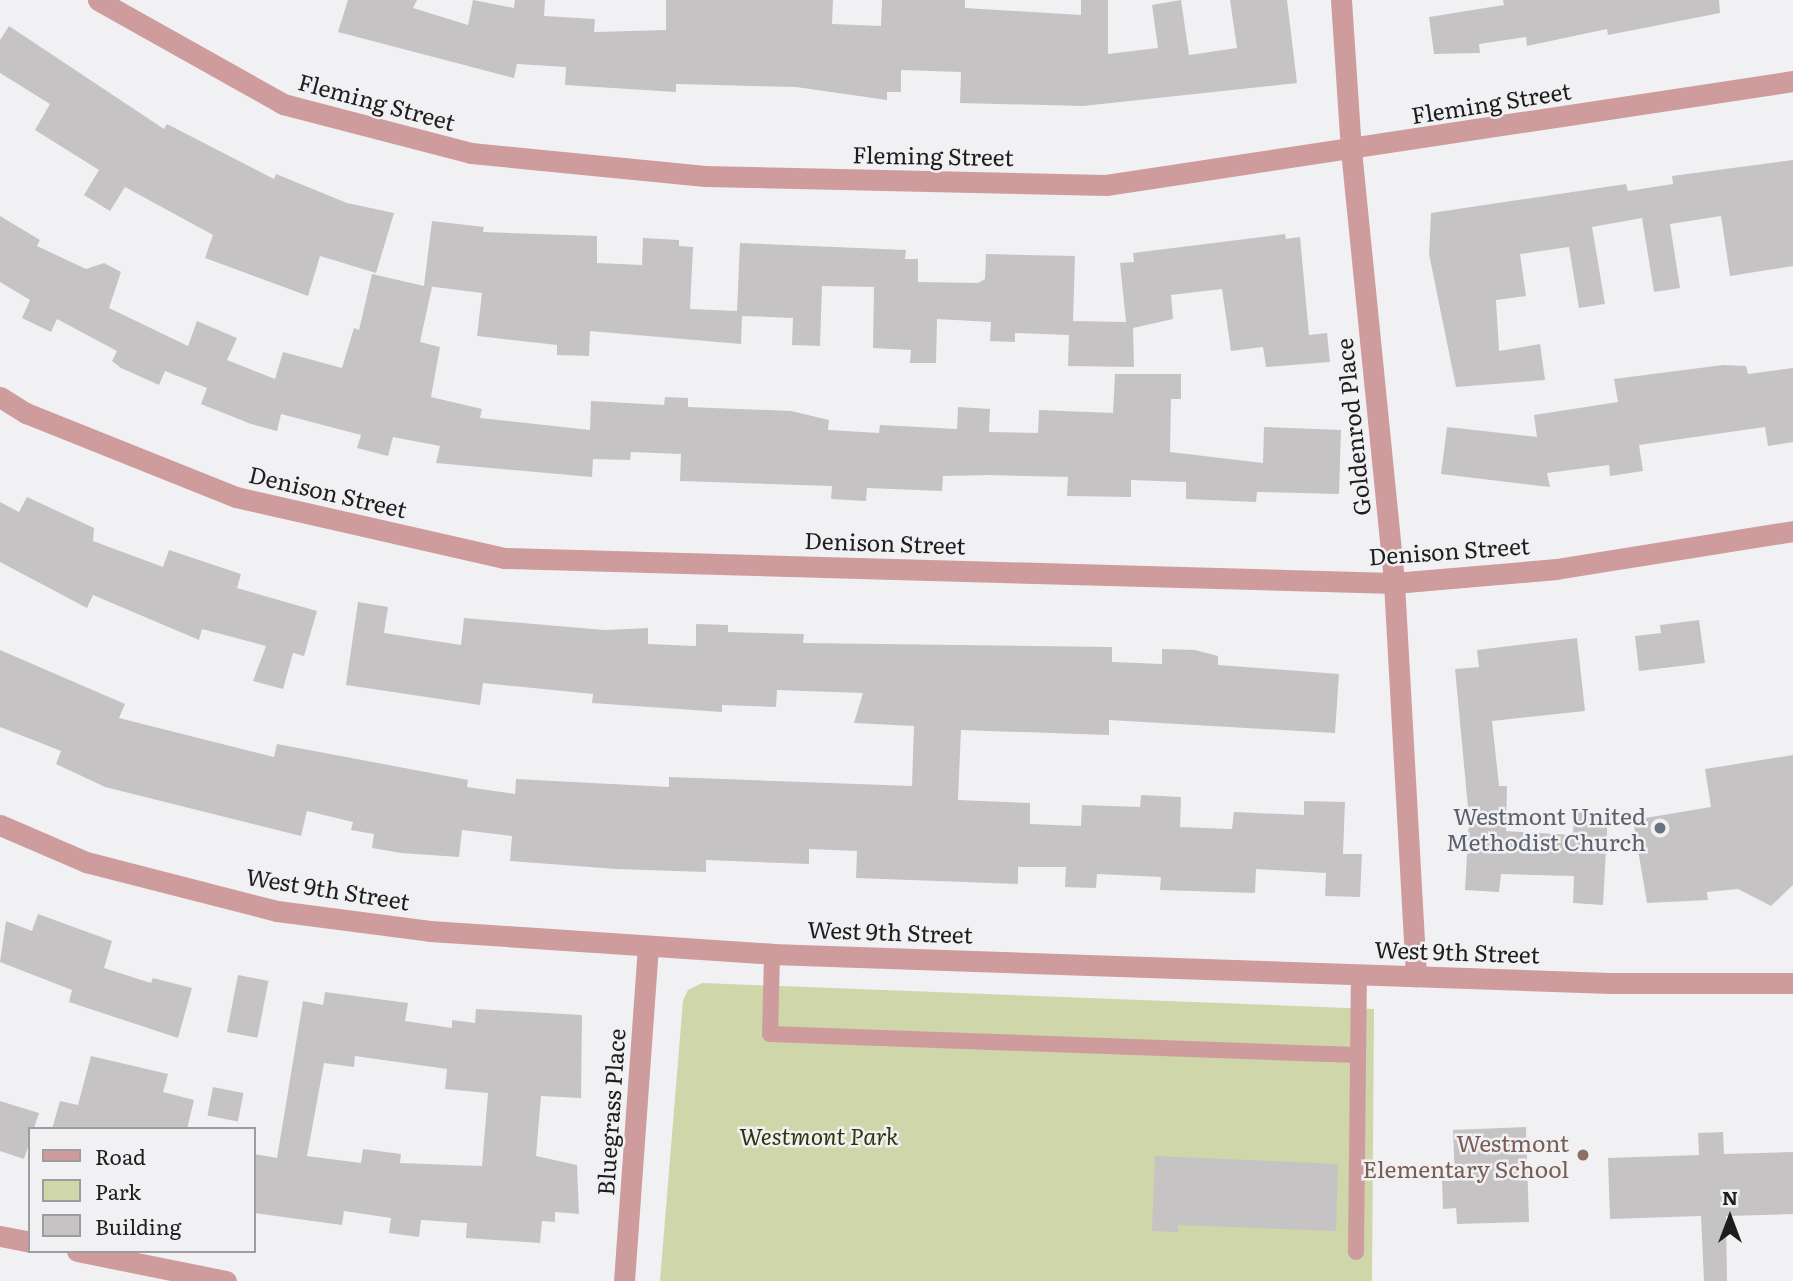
<!DOCTYPE html>
<html>
<head>
<meta charset="utf-8">
<style>
  body { margin:0 }
  #map { position:relative; width:1793px; height:1281px; overflow:hidden; background:#f1f1f4; font-family:Literata,serif }
  div>[style] { position:absolute }
  [style*='--x'] { left:calc(var(--x)*1px); top:calc(var(--y)*1px); width:calc(var(--w)*1px); rotate:calc(var(--a)*1deg) }
  .green>* { inset:0; background:#ced6aa }
  .building>* { inset:0; background:#c6c3c5; transform-origin:0 0 }
  .lane>* { height:16px; margin:-8px; padding:0 8px; transform-origin:8px; border-radius:8px; background:#cf9c9d }
  .street>* { height:21px; margin:-10.5px; padding:0 10.5px; transform-origin:10.5px; border-radius:10.5px; background:#cf9c9d }
  .dots>* { width:19px; height:19px; translate:-50% -50%; box-sizing:border-box; border:4px solid #f1f1f4; border-radius:50% }
  span { translate:-50% -50%; white-space:nowrap; text-align:center; line-height:1.15; -webkit-text-stroke:5px #f1f1f4; paint-order:stroke }
  .street-label { font-size:23px; color:#1e1e1f }
  .worship-label { font-size:23px; color:#5b616d }
  .right { translate:-100% -50%; text-align:right }
  .park-label { font-size:23px; color:#323709; font-style:italic }
  .education-label { font-size:23px; color:#785e54 }
  .legend { position:absolute; left:28px; top:1127px; width:228px; height:126px; box-sizing:border-box; background:#f1f1f4; border:2px solid #9d9d9f; margin:0; padding:9px 12px; list-style:none; font-size:21px; color:#1e1e1f }
  .legend li { display:flex; align-items:center; gap:14px; height:35px }
  .legend b { width:35px; border:2px solid #9d9d9f }
  .north { position:absolute; left:1695px; top:1183px; width:70px; height:70px; -webkit-text-stroke:5px #f1f1f4; paint-order:stroke; rotate:0deg; font-size:19px; font-weight:700; line-height:28px; text-align:center; color:#1e1e1f }
  .north::after { content:''; display:block; margin:auto; width:24px; height:32px; background:#1e1e1f; clip-path:polygon(50% 0,100% 100%,50% 72%,0 100%) }
</style>
</head>
<body>
<div id="map">
  <div class="green">
    <div style="clip-path:polygon(702px 983px,1374px 1009px,1372px 1281px,660px 1281px,683px 1001px,688px 990px)"></div>
  </div>
  <div class="building">
    <div style="clip-path:polygon(348px 0,417px 0,413px 8px,468px 25px,473px 0,514px 8px,515px 0,545px 0,544px 16px,595px 19px,594px 32px,666px 30px,666px 0,833px 0,832px 24px,881px 26px,882px 0,965px 0,965px 8px,1081px 15px,1081px 0,1108px 0,1108px 54px,1158px 48px,1152px 5px,1181px 0,1189px 55px,1237px 48px,1230px 0,1287px 0,1297px 83px,1083px 106px,960px 103px,961px 72px,901px 70px,901px 92px,887px 92px,887px 100px,796px 87px,676px 84px,676px 92px,565px 85px,566px 67px,517px 64px,514px 78px,338px 32px)"></div>
    <div style="clip-path:polygon(1503px 0,1719px 0,1720px 13px,1608px 35px,1607px 29px,1527px 46px,1526px 37px,1479px 44px,1480px 53px,1434px 54px,1429px 17px,1504px 5px)"></div>
    <div style="clip-path:polygon(9px 26px,164px 129px,167px 124px,274px 179px,276px 174px,347px 203px,394px 213px,376px 273px,320px 256px,308px 296px,205px 258px,213px 235px,125px 187px,110px 211px,84px 195px,99px 170px,35px 130px,50px 104px,0 73px,0 40px)"></div>
    <div style="clip-path:polygon(1793px 160px,1793px 266px,1730px 276px,1721px 216px,1670px 224px,1680px 288px,1654px 292px,1642px 218px,1592px 227px,1605px 304px,1579px 308px,1569px 247px,1520px 254px,1526px 296px,1496px 300px,1499px 351px,1540px 344px,1545px 380px,1456px 387px,1429px 254px,1431px 213px,1626px 184px,1628px 191px,1673px 184px,1672px 176px)"></div>
    <div style="clip-path:polygon(0 216px,40px 240px,37px 246px,86px 269px,104px 263px,121px 272px,109px 308px,188px 346px,197px 321px,237px 338px,227px 360px,275px 379px,283px 352px,342px 368px,354px 328px,359px 330px,372px 274px,424px 286px,432px 221px,484px 227px,483px 232px,597px 236px,597px 263px,642px 265px,643px 238px,679px 240px,679px 246px,693px 247px,690px 309px,737px 311px,740px 243px,906px 250px,905px 259px,918px 259px,918px 282px,978px 283px,985px 279px,986px 254px,1075px 256px,1073px 321px,1126px 322px,1120px 263px,1134px 262px,1133px 253px,1285px 234px,1286px 239px,1300px 237px,1309px 335px,1327px 333px,1330px 362px,1266px 367px,1263px 347px,1231px 351px,1222px 289px,1171px 295px,1173px 319px,1133px 328px,1134px 367px,1068px 366px,1069px 335px,1015px 333px,1015px 342px,990px 341px,991px 322px,937px 319px,936px 363px,910px 363px,911px 350px,873px 348px,874px 287px,822px 286px,820px 346px,792px 345px,793px 318px,742px 316px,741px 344px,590px 331px,589px 356px,557px 355px,557px 345px,477px 336px,482px 293px,427px 286px,432px 287px,420px 342px,440px 347px,431px 397px,482px 409px,480px 418px,590px 430px,591px 401px,664px 405px,665px 397px,688px 398px,688px 407px,791px 411px,829px 420px,828px 430px,879px 433px,880px 425px,957px 429px,958px 407px,990px 409px,989px 432px,1038px 433px,1039px 410px,1113px 413px,1115px 374px,1181px 374px,1181px 399px,1171px 399px,1170px 452px,1263px 463px,1264px 427px,1341px 430px,1339px 494px,1257px 492px,1256px 502px,1186px 499px,1186px 482px,1131px 480px,1131px 497px,1067px 496px,1068px 477px,989px 475px,943px 476px,942px 491px,867px 488px,866px 501px,831px 499px,832px 486px,680px 481px,681px 454px,631px 452px,630px 460px,593px 459px,592px 477px,436px 463px,440px 446px,393px 437px,388px 456px,357px 448px,361px 435px,281px 414px,277px 431px,251px 424px,201px 404px,207px 388px,165px 371px,159px 385px,121px 368px,112px 361px,117px 351px,57px 319px,51px 332px,22px 318px,30px 300px,0 282px)"></div>
    <div style="clip-path:polygon(1723px 365px,1746px 366px,1748px 374px,1793px 368px,1793px 442px,1768px 446px,1765px 427px,1639px 445px,1643px 471px,1610px 476px,1609px 465px,1547px 473px,1550px 487px,1441px 474px,1447px 427px,1537px 437px,1534px 415px,1618px 402px,1614px 379px)"></div>
    <div style="clip-path:polygon(27px 497px,94px 528px,93px 541px,163px 567px,169px 550px,241px 574px,237px 588px,317px 611px,304px 656px,293px 653px,283px 689px,253px 681px,266px 646px,202px 629px,199px 640px,93px 595px,87px 608px,0 562px,0 502px,19px 512px)"></div>
    <div style="clip-path:polygon(358px 602px,388px 607px,384px 633px,461px 645px,464px 618px,605px 630px,648px 628px,648px 644px,696px 646px,696px 624px,728px 625px,728px 632px,804px 634px,803px 643px,1112px 647px,1112px 662px,1162px 664px,1162px 649px,1195px 650px,1218px 656px,1218px 665px,1339px 674px,1335px 733px,1109px 720px,1109px 735px,961px 730px,958px 800px,1030px 803px,1030px 824px,1081px 826px,1082px 805px,1140px 807px,1141px 795px,1181px 797px,1180px 827px,1232px 829px,1234px 812px,1304px 815px,1304px 801px,1345px 802px,1343px 854px,1362px 854px,1360px 897px,1325px 896px,1326px 873px,1256px 869px,1255px 893px,1160px 890px,1161px 877px,1097px 874px,1096px 888px,1065px 887px,1066px 867px,1018px 867px,1018px 884px,856px 878px,857px 851px,809px 849px,809px 864px,706px 860px,706px 872px,616px 869px,510px 861px,512px 836px,462px 830px,459px 857px,401px 853px,372px 848px,374px 834px,351px 830px,353px 822px,307px 811px,301px 836px,105px 787px,56px 764px,61px 751px,0 727px,0 650px,125px 704px,119px 718px,274px 757px,277px 744px,468px 780px,467px 787px,515px 794px,516px 779px,669px 787px,669px 777px,912px 786px,914px 726px,854px 723px,863px 693px,777px 690px,776px 707px,722px 705px,722px 712px,592px 703px,593px 694px,483px 683px,480px 705px,346px 685px)"></div>
    <div style="clip-path:polygon(1699px 620px,1705px 663px,1639px 671px,1635px 636px,1661px 633px,1660px 625px)"></div>
    <div style="clip-path:polygon(1577px 638px,1585px 711px,1492px 721px,1499px 786px,1507px 786px,1506px 831px,1573px 835px,1574px 810px,1608px 812px,1603px 905px,1573px 903px,1574px 876px,1501px 874px,1499px 892px,1465px 890px,1469px 818px,1455px 669px,1479px 667px,1477px 650px)"></div>
    <div style="clip-path:polygon(1793px 755px,1793px 885px,1771px 906px,1738px 889px,1707px 892px,1708px 900px,1647px 903px,1633px 820px,1711px 807px,1705px 769px)"></div>
    <div style="clip-path:polygon(38px 914px,112px 941px,104px 968px,151px 983px,153px 978px,192px 988px,178px 1038px,69px 1002px,72px 990px,0 962px,6px 921px,32px 931px)"></div>
    <div style="left:238px;top:975px;width:31px;height:58px;rotate:11deg"></div>
    <div style="clip-path:polygon(evenodd,325px 992px,408px 1003px,405px 1021px,452px 1028px,452px 1020px,475px 1023px,476px 1009px,582px 1015px,581px 1098px,541px 1096px,536px 1156px,577px 1165px,579px 1214px,555px 1212px,555px 1222px,542px 1221px,540px 1243px,466px 1238px,467px 1223px,421px 1220px,419px 1237px,389px 1233px,391px 1218px,344px 1211px,342px 1225px,254px 1213px,254px 1154px,277px 1158px,303px 1001px,323px 1005px,325px 992px,355px 1056px,447px 1069px,445px 1089px,488px 1093px,482px 1166px,400px 1163px,401px 1154px,363px 1149px,361px 1163px,307px 1156px,324px 1063px,354px 1067px,355px 1056px)"></div>
    <div style="clip-path:polygon(91px 1056px,168px 1074px,163px 1092px,194px 1100px,187px 1129px,52px 1129px,60px 1101px,78px 1105px)"></div>
    <div style="left:213px;top:1087px;width:31px;height:29px;rotate:11deg"></div>
    <div style="clip-path:polygon(0 1101px,39px 1113px,24px 1159px,0 1151px)"></div>
    <div style="clip-path:polygon(1526px 1127px,1529px 1222px,1457px 1224px,1456px 1208px,1443px 1209px,1442px 1181px,1455px 1181px,1453px 1130px)"></div>
    <div style="clip-path:polygon(1723px 1132px,1724px 1154px,1793px 1152px,1793px 1214px,1726px 1216px,1727px 1281px,1704px 1281px,1701px 1216px,1610px 1219px,1608px 1158px,1699px 1155px,1698px 1133px)"></div>
    <div style="clip-path:polygon(1155px 1156px,1338px 1164px,1336px 1231px,1178px 1225px,1178px 1232px,1152px 1231px)"></div>
  </div>
  <div class="lane">
    <div style="--x:772;--y:954;--w:80;--a:91.4"></div>
    <div style="--x:770;--y:1034;--w:588;--a:2.05"></div>
    <div style="--x:1356;--y:1252;--w:279;--a:-89.4"></div>
  </div>
  <div class="street">
    <div style="--x:98;--y:0;--w:212;--a:29.3"></div>
    <div style="--x:283;--y:104;--w:194;--a:14.6"></div>
    <div style="--x:471;--y:153;--w:235;--a:5.6"></div>
    <div style="--x:705;--y:176;--w:401;--a:1.3"></div>
    <div style="--x:1106;--y:185;--w:695;--a:-8.61"></div>
    <div style="--x:1341;--y:0;--w:150;--a:86.2"></div>
    <div style="--x:1351;--y:150;--w:435;--a:84.3"></div>
    <div style="--x:1394;--y:583;--w:394;--a:86.8"></div>
    <div style="--x:0;--y:397;--w:31;--a:32"></div>
    <div style="--x:26;--y:413;--w:226;--a:21.8"></div>
    <div style="--x:236;--y:497;--w:275;--a:12.8"></div>
    <div style="--x:504;--y:558;--w:890;--a:1.61"></div>
    <div style="--x:1394;--y:583;--w:163;--a:-4.9"></div>
    <div style="--x:1556;--y:569;--w:240;--a:-9.1"></div>
    <div style="--x:0;--y:825;--w:94;--a:23.3"></div>
    <div style="--x:86;--y:862;--w:197;--a:14.4"></div>
    <div style="--x:277;--y:911;--w:154;--a:7.4"></div>
    <div style="--x:430;--y:931;--w:343;--a:3.8"></div>
    <div style="--x:772;--y:954;--w:838;--a:1.98"></div>
    <div style="--x:1609;--y:983;--w:184;--a:0"></div>
    <div style="--x:0;--y:1236;--w:31;--a:11"></div>
    <div style="--x:77;--y:1251;--w:152;--a:11.4"></div>
    <div style="--x:624;--y:1281;--w:335;--a:-85.9"></div>
  </div>
  <div class="dots">
    <div style="left:1660px;top:828px;background:#6b7280"></div>
    <div style="left:1583px;top:1155px;background:#8d6e63"></div>
  </div>
  <div class="street-label">
    <span style="left:377px;top:101px;rotate:15deg">Fleming Street</span>
    <span style="left:1491px;top:102px;rotate:-9deg">Fleming Street</span>
    <span style="left:933px;top:155px;rotate:1deg">Fleming Street</span>
    <span style="left:1352px;top:427px;rotate:-96deg">Goldenrod Place</span>
    <span style="left:328px;top:491px;rotate:13deg">Denison Street</span>
    <span style="left:885px;top:542px;rotate:2deg">Denison Street</span>
    <span style="left:1449px;top:550px;rotate:-4deg">Denison Street</span>
    <span style="left:328px;top:888px;rotate:9deg">West 9th Street</span>
    <span style="left:890px;top:931px;rotate:2deg">West 9th Street</span>
    <span style="left:1457px;top:951px;rotate:2deg">West 9th Street</span>
    <span style="left:610px;top:1112px;rotate:-86deg">Bluegrass Place</span>
  </div>
  <div class="worship-label">
    <span class="right" style="left:1646px;top:828px">Westmont United<br>Methodist Church</span>
  </div>
  <div class="park-label">
    <span style="left:819px;top:1135px">Westmont Park</span>
  </div>
  <div class="education-label">
    <span class="right" style="left:1569px;top:1155px">Westmont<br>Elementary School</span>
  </div>
  <ul class="legend">
  <li><b style="height:9px;background:#cf9c9d"></b>Road</li>
  <li><b style="height:19px;background:#ced6aa"></b>Park</li>
  <li><b style="height:19px;background:#c6c3c5"></b>Building</li>
  </ul>
  <div class="north">N</div>
</div>
</body>
</html>
